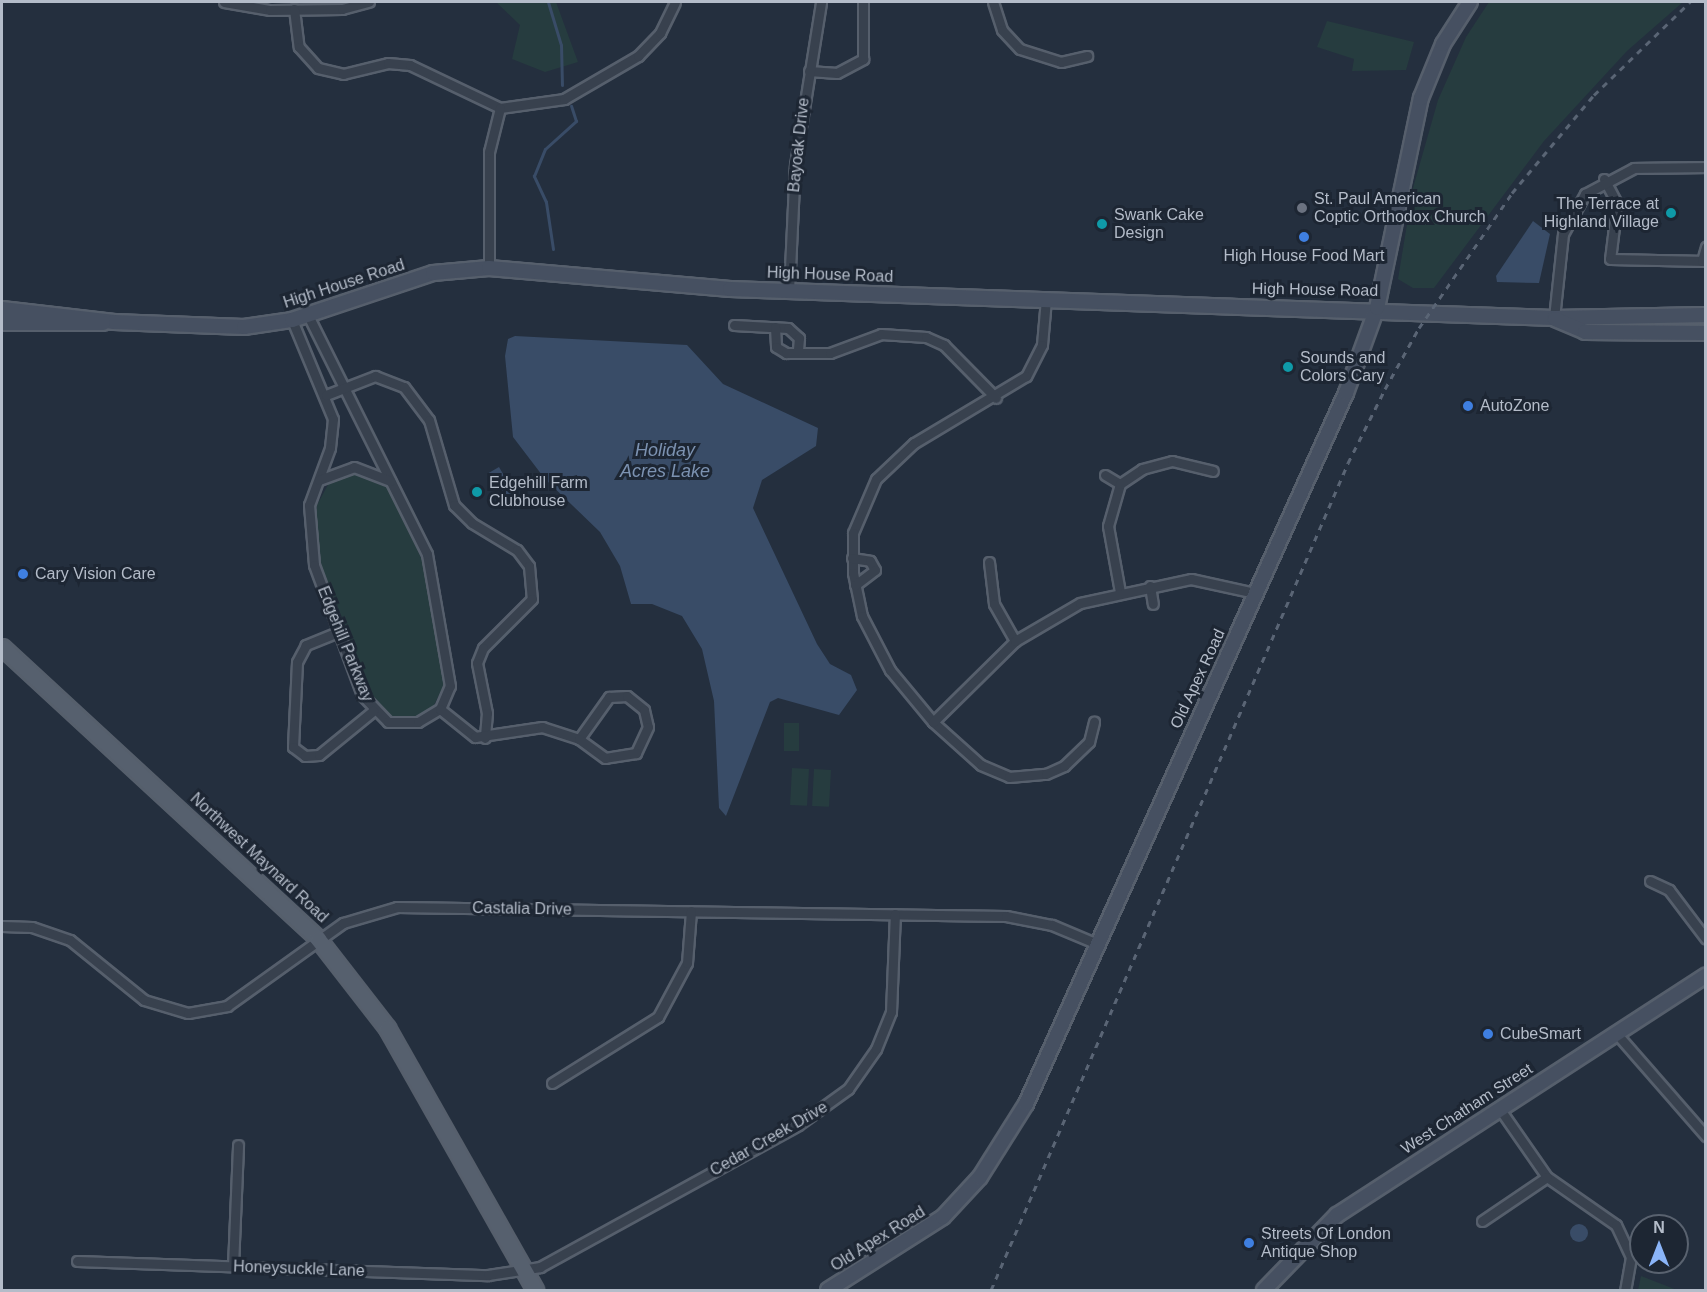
<!DOCTYPE html>
<html>
<head>
<meta charset="utf-8">
<style>
  body { margin:0 }
  #map { position:relative; width:1707px; height:1292px; overflow:hidden; background:#242f3e; font-family:Arial,sans-serif }
  div>[style] { position:absolute }
  [style*='--x'] { left:calc(var(--x)*1px); top:calc(var(--y)*1px); width:calc(var(--w)*1px); rotate:calc(var(--a)*1deg) }
  .green>* { inset:0; background:#263c3f; transform-origin:0 0 }
  .water>* { inset:0; background:#394c67; transform-origin:0 0 }
  .round { border-radius:50% }
  .stream>* { height:3px; margin:-1.5px; padding:0 1.5px; transform-origin:1.5px; border-radius:1.5px; background:#394c67 }
  .roads { filter:drop-shadow(2px 0 #565f6c) drop-shadow(-2px 0 #565f6c) drop-shadow(0 2px #565f6c) drop-shadow(0 -2px #565f6c) }
  .street>* { height:9px; margin:-4.5px; padding:0 4.5px; transform-origin:4.5px; border-radius:4.5px; background:#38414e }
  .secondary>* { height:14px; margin:-7px; padding:0 7px; transform-origin:7px; border-radius:7px; background:#465061 }
  .primary>* { height:15px; margin:-7.5px; padding:0 7.5px; transform-origin:7.5px; border-radius:7.5px; background:#56606e }
  .rail>* { height:3px; margin-top:-1.5px; transform-origin:0; background:repeating-linear-gradient(90deg,#5a6575 0 6px,transparent 0 12px) }
  .dots>* { width:16px; height:16px; translate:-50% -50%; box-sizing:border-box; border:3px solid #1d2633; border-radius:50% }
  span { translate:-50% -50%; white-space:nowrap; text-align:center; line-height:1.15; -webkit-text-stroke:6px #1d2633; paint-order:stroke }
  .street-label { font-size:16px; color:#b4bcc9 }
  .poi-label { font-size:16px; color:#b4bcc9 }
  .left { translate:0 -50%; text-align:left }
  .right { translate:-100% -50%; text-align:right }
  .water-label { font-size:18px; color:#7c92b1; font-style:italic }
  .frame { position:absolute; inset:0; border:3px solid #b4bcc9; pointer-events:none }
  .north { position:absolute; left:1629px; top:1214px; width:60px; height:60px; box-sizing:border-box; background:#1d2633; border:2px solid #59626f; border-radius:50%; rotate:0deg; font-size:16px; font-weight:700; line-height:24px; text-align:center; color:#b4bcc9 }
  .north::after { content:''; display:block; margin:auto; width:21px; height:27px; background:#8ab4f8; clip-path:polygon(50% 0,100% 100%,50% 72%,0 100%) }
</style>
</head>
<body>
<div id="map">
  <div class="green">
    <div style="clip-path:polygon(496px 2px,556px 2px,578px 62px,545px 72px,512px 59px,520px 25px)"></div>
    <div style="clip-path:polygon(1489px 2px,1683px 2px,1627px 51px,1544px 141px,1434px 288px,1413px 288px,1398px 279px,1413px 188px,1438px 100px,1466px 37px)"></div>
    <div style="clip-path:polygon(1327px 21px,1414px 42px,1406px 70px,1352px 71px,1354px 59px,1317px 47px)"></div>
    <div style="clip-path:polygon(351px 472px,388px 488px,427px 570px,447px 679px,430px 713px,416px 719px,390px 718px,371px 702px,322px 574px,314px 535px,317px 505px,329px 483px)"></div>
    <div style="left:784px;top:723px;width:15px;height:28px"></div>
    <div style="left:792px;top:768px;width:17px;height:37px;rotate:3deg"></div>
    <div style="left:814px;top:769px;width:17px;height:37px;rotate:3deg"></div>
    <div style="clip-path:polygon(1641px 1276px,1677px 1290px,1638px 1290px)"></div>
  </div>
  <div class="water">
    <div style="clip-path:polygon(1533px 221px,1550px 234px,1539px 283px,1497px 282px,1496px 276px)"></div>
    <div style="clip-path:polygon(515px 336px,687px 345px,723px 384px,818px 428px,816px 446px,762px 480px,753px 508px,817px 644px,830px 664px,851px 675px,857px 690px,839px 715px,778px 698px,770px 702px,726px 816px,719px 808px,714px 701px,702px 649px,682px 616px,652px 604px,631px 604px,620px 566px,600px 532px,545px 479px,513px 437px,505px 356px,508px 339px)"></div>
    <div style="left:499px;top:467px;width:30px;height:12px;rotate:60deg"></div>
    <div class="round" style="left:1570px;top:1224px;width:18px;height:18px"></div>
  </div>
  <div class="stream">
    <div style="--x:548;--y:2;--w:45;--a:73.2"></div>
    <div style="--x:561;--y:45;--w:40;--a:88.6"></div>
    <div style="--x:553;--y:249;--w:48;--a:-98.5"></div>
    <div style="--x:546;--y:202;--w:29;--a:-115"></div>
    <div style="--x:534;--y:176;--w:29;--a:-68"></div>
    <div style="--x:545;--y:149;--w:42;--a:-42.1"></div>
    <div style="--x:576;--y:121;--w:16;--a:-108"></div>
  </div>
  <div class="roads">
    <div class="street">
      <div style="--x:224;--y:2;--w:47;--a:9.9"></div>
      <div style="--x:270;--y:10;--w:72;--a:-0.8"></div>
      <div style="--x:342;--y:9;--w:28;--a:-15"></div>
      <div style="--x:993;--y:2;--w:29;--a:72"></div>
      <div style="--x:1002;--y:30;--w:26;--a:47"></div>
      <div style="--x:1020;--y:49;--w:43;--a:17.6"></div>
      <div style="--x:1061;--y:62;--w:27;--a:-13"></div>
      <div style="--x:294;--y:9;--w:38;--a:83"></div>
      <div style="--x:299;--y:47;--w:28;--a:48"></div>
      <div style="--x:318;--y:68;--w:26;--a:13"></div>
      <div style="--x:343;--y:74;--w:46;--a:-13.7"></div>
      <div style="--x:388;--y:63;--w:22;--a:5"></div>
      <div style="--x:410;--y:65;--w:100;--a:25.5"></div>
      <div style="--x:500;--y:108;--w:65;--a:-8"></div>
      <div style="--x:564;--y:99;--w:86;--a:-30.2"></div>
      <div style="--x:638;--y:56;--w:32;--a:-46"></div>
      <div style="--x:660;--y:33;--w:34;--a:-64"></div>
      <div style="--x:809;--y:71;--w:28;--a:4"></div>
      <div style="--x:837;--y:73;--w:30;--a:-28"></div>
      <div style="--x:863;--y:59;--w:57;--a:-90"></div>
      <div style="--x:1604;--y:179;--w:27;--a:62"></div>
      <div style="--x:1617;--y:203;--w:56;--a:97.1"></div>
      <div style="--x:1610;--y:259;--w:96;--a:1.2"></div>
      <div style="--x:1702;--y:261;--w:15;--a:-74"></div>
      <div style="--x:489;--y:268;--w:116;--a:-90"></div>
      <div style="--x:489;--y:152;--w:45;--a:-76"></div>
      <div style="--x:789;--y:290;--w:125;--a:-87.3"></div>
      <div style="--x:795;--y:165;--w:165;--a:-80.9"></div>
      <div style="--x:1046;--y:299;--w:46;--a:95"></div>
      <div style="--x:1042;--y:345;--w:35;--a:117"></div>
      <div style="--x:1026;--y:376;--w:131;--a:149.1"></div>
      <div style="--x:914;--y:443;--w:52;--a:136.5"></div>
      <div style="--x:876;--y:479;--w:59;--a:113.1"></div>
      <div style="--x:853;--y:533;--w:40;--a:90"></div>
      <div style="--x:853;--y:573;--w:44;--a:78.2"></div>
      <div style="--x:862;--y:616;--w:61;--a:62.6"></div>
      <div style="--x:890;--y:670;--w:67;--a:50.4"></div>
      <div style="--x:933;--y:722;--w:64;--a:41.9"></div>
      <div style="--x:981;--y:765;--w:30;--a:23"></div>
      <div style="--x:1009;--y:777;--w:37;--a:-5"></div>
      <div style="--x:1046;--y:774;--w:20;--a:-24"></div>
      <div style="--x:1064;--y:766;--w:35;--a:-44"></div>
      <div style="--x:1089;--y:742;--w:21;--a:-76"></div>
      <div style="--x:1554;--y:318;--w:84;--a:-83.9"></div>
      <div style="--x:1563;--y:234;--w:46;--a:-61.2"></div>
      <div style="--x:1585;--y:194;--w:55;--a:-28"></div>
      <div style="--x:1634;--y:168;--w:72;--a:-0.8"></div>
      <div style="--x:292;--y:320;--w:107;--a:67.5"></div>
      <div style="--x:333;--y:419;--w:29;--a:96"></div>
      <div style="--x:330;--y:448;--w:61;--a:110.2"></div>
      <div style="--x:309;--y:505;--w:60;--a:85.2"></div>
      <div style="--x:314;--y:565;--w:139;--a:69.7"></div>
      <div style="--x:362;--y:695;--w:37;--a:46"></div>
      <div style="--x:388;--y:722;--w:30;--a:0"></div>
      <div style="--x:418;--y:722;--w:26;--a:-31"></div>
      <div style="--x:440;--y:709;--w:25;--a:-67"></div>
      <div style="--x:450;--y:686;--w:134;--a:-99.9"></div>
      <div style="--x:427;--y:554;--w:267;--a:-116.5"></div>
      <div style="--x:734;--y:325;--w:54;--a:3.2"></div>
      <div style="--x:788;--y:328;--w:15;--a:42"></div>
      <div style="--x:799;--y:338;--w:12;--a:95"></div>
      <div style="--x:775;--y:327;--w:20;--a:87"></div>
      <div style="--x:776;--y:347;--w:12;--a:31"></div>
      <div style="--x:786;--y:353;--w:44;--a:0"></div>
      <div style="--x:830;--y:353;--w:54;--a:-20.4"></div>
      <div style="--x:881;--y:334;--w:45;--a:3.8"></div>
      <div style="--x:926;--y:337;--w:20;--a:24"></div>
      <div style="--x:944;--y:345;--w:74;--a:45.5"></div>
      <div style="--x:326;--y:395;--w:53;--a:-21.2"></div>
      <div style="--x:375;--y:376;--w:31;--a:21"></div>
      <div style="--x:404;--y:387;--w:41;--a:52.9"></div>
      <div style="--x:429;--y:420;--w:89;--a:73.6"></div>
      <div style="--x:454;--y:505;--w:25;--a:45"></div>
      <div style="--x:472;--y:523;--w:52;--a:31"></div>
      <div style="--x:517;--y:550;--w:20;--a:53"></div>
      <div style="--x:529;--y:566;--w:33;--a:85"></div>
      <div style="--x:532;--y:599;--w:69;--a:135"></div>
      <div style="--x:483;--y:648;--w:16;--a:112"></div>
      <div style="--x:477;--y:663;--w:51;--a:78.7"></div>
      <div style="--x:487;--y:713;--w:25;--a:95"></div>
      <div style="--x:1105;--y:475;--w:17;--a:31"></div>
      <div style="--x:319;--y:480;--w:37;--a:-20"></div>
      <div style="--x:354;--y:467;--w:39;--a:21"></div>
      <div style="--x:852;--y:558;--w:18;--a:9"></div>
      <div style="--x:870;--y:561;--w:10;--a:61"></div>
      <div style="--x:875;--y:570;--w:25;--a:143"></div>
      <div style="--x:989;--y:562;--w:42;--a:83.2"></div>
      <div style="--x:994;--y:604;--w:43;--a:60.4"></div>
      <div style="--x:1150;--y:586;--w:18;--a:81"></div>
      <div style="--x:1120;--y:592;--w:67;--a:-100.3"></div>
      <div style="--x:1108;--y:526;--w:44;--a:-74.1"></div>
      <div style="--x:1120;--y:484;--w:27;--a:-34"></div>
      <div style="--x:1142;--y:469;--w:31;--a:-15"></div>
      <div style="--x:1172;--y:461;--w:42;--a:13.7"></div>
      <div style="--x:338;--y:632;--w:35;--a:158"></div>
      <div style="--x:306;--y:645;--w:19;--a:118"></div>
      <div style="--x:297;--y:662;--w:85;--a:92.7"></div>
      <div style="--x:293;--y:747;--w:15;--a:37"></div>
      <div style="--x:305;--y:756;--w:14;--a:-4"></div>
      <div style="--x:319;--y:755;--w:70;--a:-39.2"></div>
      <div style="--x:440;--y:709;--w:45;--a:38.7"></div>
      <div style="--x:475;--y:737;--w:68;--a:-8.5"></div>
      <div style="--x:542;--y:727;--w:39;--a:18"></div>
      <div style="--x:579;--y:739;--w:52;--a:-54.5"></div>
      <div style="--x:609;--y:697;--w:18;--a:-3"></div>
      <div style="--x:627;--y:696;--w:22;--a:39"></div>
      <div style="--x:644;--y:710;--w:17;--a:77"></div>
      <div style="--x:648;--y:727;--w:29;--a:115"></div>
      <div style="--x:636;--y:753;--w:31;--a:171"></div>
      <div style="--x:605;--y:758;--w:32;--a:-144"></div>
      <div style="--x:933;--y:722;--w:115;--a:-44.6"></div>
      <div style="--x:1015;--y:641;--w:75;--a:-30.3"></div>
      <div style="--x:1080;--y:603;--w:114;--a:-12.2"></div>
      <div style="--x:1191;--y:579;--w:66;--a:12.3"></div>
      <div style="--x:1650;--y:881;--w:21;--a:25"></div>
      <div style="--x:1669;--y:890;--w:61;--a:52.9"></div>
      <div style="--x:2;--y:926;--w:30;--a:2"></div>
      <div style="--x:32;--y:927;--w:40;--a:18.9"></div>
      <div style="--x:70;--y:940;--w:95;--a:39"></div>
      <div style="--x:144;--y:1000;--w:46;--a:16.5"></div>
      <div style="--x:188;--y:1013;--w:40;--a:-10"></div>
      <div style="--x:227;--y:1006;--w:143;--a:-35.6"></div>
      <div style="--x:343;--y:923;--w:56;--a:-16.5"></div>
      <div style="--x:397;--y:907;--w:609;--a:0.85"></div>
      <div style="--x:1006;--y:916;--w:47;--a:11.1"></div>
      <div style="--x:1052;--y:925;--w:47;--a:22.7"></div>
      <div style="--x:1616;--y:1033;--w:137;--a:48.9"></div>
      <div style="--x:552;--y:1083;--w:125;--a:-31.9"></div>
      <div style="--x:658;--y:1017;--w:61;--a:-61.8"></div>
      <div style="--x:687;--y:963;--w:52;--a:-85.6"></div>
      <div style="--x:1499;--y:1108;--w:84;--a:55.2"></div>
      <div style="--x:1547;--y:1177;--w:84;--a:34.8"></div>
      <div style="--x:1616;--y:1225;--w:35;--a:65"></div>
      <div style="--x:1631;--y:1257;--w:34;--a:100"></div>
      <div style="--x:1482;--y:1221;--w:78;--a:-34.1"></div>
      <div style="--x:77;--y:1261;--w:411;--a:2"></div>
      <div style="--x:488;--y:1275;--w:53;--a:-8.7"></div>
      <div style="--x:540;--y:1267;--w:294;--a:-28.8"></div>
      <div style="--x:798;--y:1125;--w:62;--a:-35.8"></div>
      <div style="--x:848;--y:1089;--w:49;--a:-55"></div>
      <div style="--x:876;--y:1049;--w:40;--a:-68"></div>
      <div style="--x:891;--y:1012;--w:98;--a:-87.7"></div>
      <div style="--x:233;--y:1266;--w:121;--a:-87.6"></div>
    </div>
    <div class="secondary">
      <div style="--x:2;--y:309;--w:113;--a:6.6"></div>
      <div style="--x:114;--y:322;--w:130;--a:2.2"></div>
      <div style="--x:244;--y:327;--w:49;--a:-8.3"></div>
      <div style="--x:292;--y:320;--w:149;--a:-18.4"></div>
      <div style="--x:433;--y:273;--w:56;--a:-5.1"></div>
      <div style="--x:489;--y:268;--w:242;--a:5"></div>
      <div style="--x:730;--y:289;--w:825;--a:2.02"></div>
      <div style="--x:1554;--y:318;--w:152;--a:-1.1"></div>
      <div style="--x:1555;--y:319;--w:33;--a:23"></div>
      <div style="--x:1585;--y:332;--w:121;--a:0.5"></div>
      <div style="--x:2;--y:323;--w:101;--a:0"></div>
      <div style="--x:828;--y:1290;--w:136;--a:-32.4"></div>
      <div style="--x:943;--y:1217;--w:54;--a:-47.2"></div>
      <div style="--x:980;--y:1177;--w:86;--a:-57.8"></div>
      <div style="--x:1026;--y:1104;--w:780;--a:-65.77"></div>
      <div style="--x:1346;--y:393;--w:90;--a:-70"></div>
      <div style="--x:1377;--y:308;--w:215;--a:-78.2"></div>
      <div style="--x:1421;--y:98;--w:58;--a:-67.8"></div>
      <div style="--x:1443;--y:44;--w:50;--a:-57.3"></div>
      <div style="--x:1264;--y:1290;--w:105;--a:-45.8"></div>
      <div style="--x:1337;--y:1215;--w:440;--a:-33"></div>
    </div>
    <div class="primary">
      <div style="--x:2;--y:647;--w:430;--a:42.7"></div>
      <div style="--x:318;--y:939;--w:113;--a:52.2"></div>
      <div style="--x:387;--y:1028;--w:301;--a:60.5"></div>
    </div>
  </div>
  <div class="rail">
    <div style="--x:991;--y:1290;--w:901;--a:-66.65"></div>
    <div style="--x:1348;--y:463;--w:83;--a:-63.4"></div>
    <div style="--x:1385;--y:389;--w:70;--a:-60.9"></div>
    <div style="--x:1419;--y:328;--w:164;--a:-55.4"></div>
    <div style="--x:1512;--y:193;--w:128;--a:-50.1"></div>
    <div style="--x:1594;--y:95;--w:134;--a:-44.1"></div>
  </div>
  <div class="dots">
    <div style="left:1302px;top:208px;background:#6b7280"></div>
    <div style="left:1671px;top:213px;background:#0f9aa8"></div>
    <div style="left:1102px;top:224px;background:#0f9aa8"></div>
    <div style="left:1304px;top:237px;background:#3f7fe0"></div>
    <div style="left:1288px;top:367px;background:#0f9aa8"></div>
    <div style="left:1468px;top:406px;background:#3f7fe0"></div>
    <div style="left:477px;top:492px;background:#0f9aa8"></div>
    <div style="left:23px;top:574px;background:#3f7fe0"></div>
    <div style="left:1488px;top:1034px;background:#3f7fe0"></div>
    <div style="left:1249px;top:1243px;background:#3f7fe0"></div>
  </div>
  <div class="street-label">
    <span style="left:799px;top:145px;rotate:-84deg">Bayoak Drive</span>
    <span style="left:830px;top:275px;rotate:2deg">High House Road</span>
    <span style="left:344px;top:284px;rotate:-18deg">High House Road</span>
    <span style="left:1315px;top:290px;rotate:1deg">High House Road</span>
    <span style="left:345px;top:644px;rotate:68deg">Edgehill Parkway</span>
    <span style="left:1198px;top:679px;rotate:-65deg">Old Apex Road</span>
    <span style="left:259px;top:858px;rotate:43deg">Northwest Maynard Road</span>
    <span style="left:522px;top:909px;rotate:1deg">Castalia Drive</span>
    <span style="left:1467px;top:1109px;rotate:-33deg">West Chatham Street</span>
    <span style="left:769px;top:1139px;rotate:-30deg">Cedar Creek Drive</span>
    <span style="left:878px;top:1239px;rotate:-32deg">Old Apex Road</span>
    <span style="left:299px;top:1269px;rotate:2deg">Honeysuckle Lane</span>
  </div>
  <div class="poi-label">
    <span class="left" style="left:1314px;top:208px">St. Paul American<br>Coptic Orthodox Church</span>
    <span class="right" style="left:1659px;top:213px">The Terrace at<br>Highland Village</span>
    <span class="left" style="left:1114px;top:224px">Swank Cake<br>Design</span>
    <span style="left:1304px;top:256px">High House Food Mart</span>
    <span class="left" style="left:1300px;top:367px">Sounds and<br>Colors Cary</span>
    <span class="left" style="left:1480px;top:406px">AutoZone</span>
    <span class="left" style="left:489px;top:492px">Edgehill Farm<br>Clubhouse</span>
    <span class="left" style="left:35px;top:574px">Cary Vision Care</span>
    <span class="left" style="left:1500px;top:1034px">CubeSmart</span>
    <span class="left" style="left:1261px;top:1243px">Streets Of London<br>Antique Shop</span>
  </div>
  <div class="water-label">
    <span style="left:665px;top:461px">Holiday<br>Acres Lake</span>
  </div>
  <div class="frame"></div>
  <div class="north">N</div>
</div>
</body>
</html>
